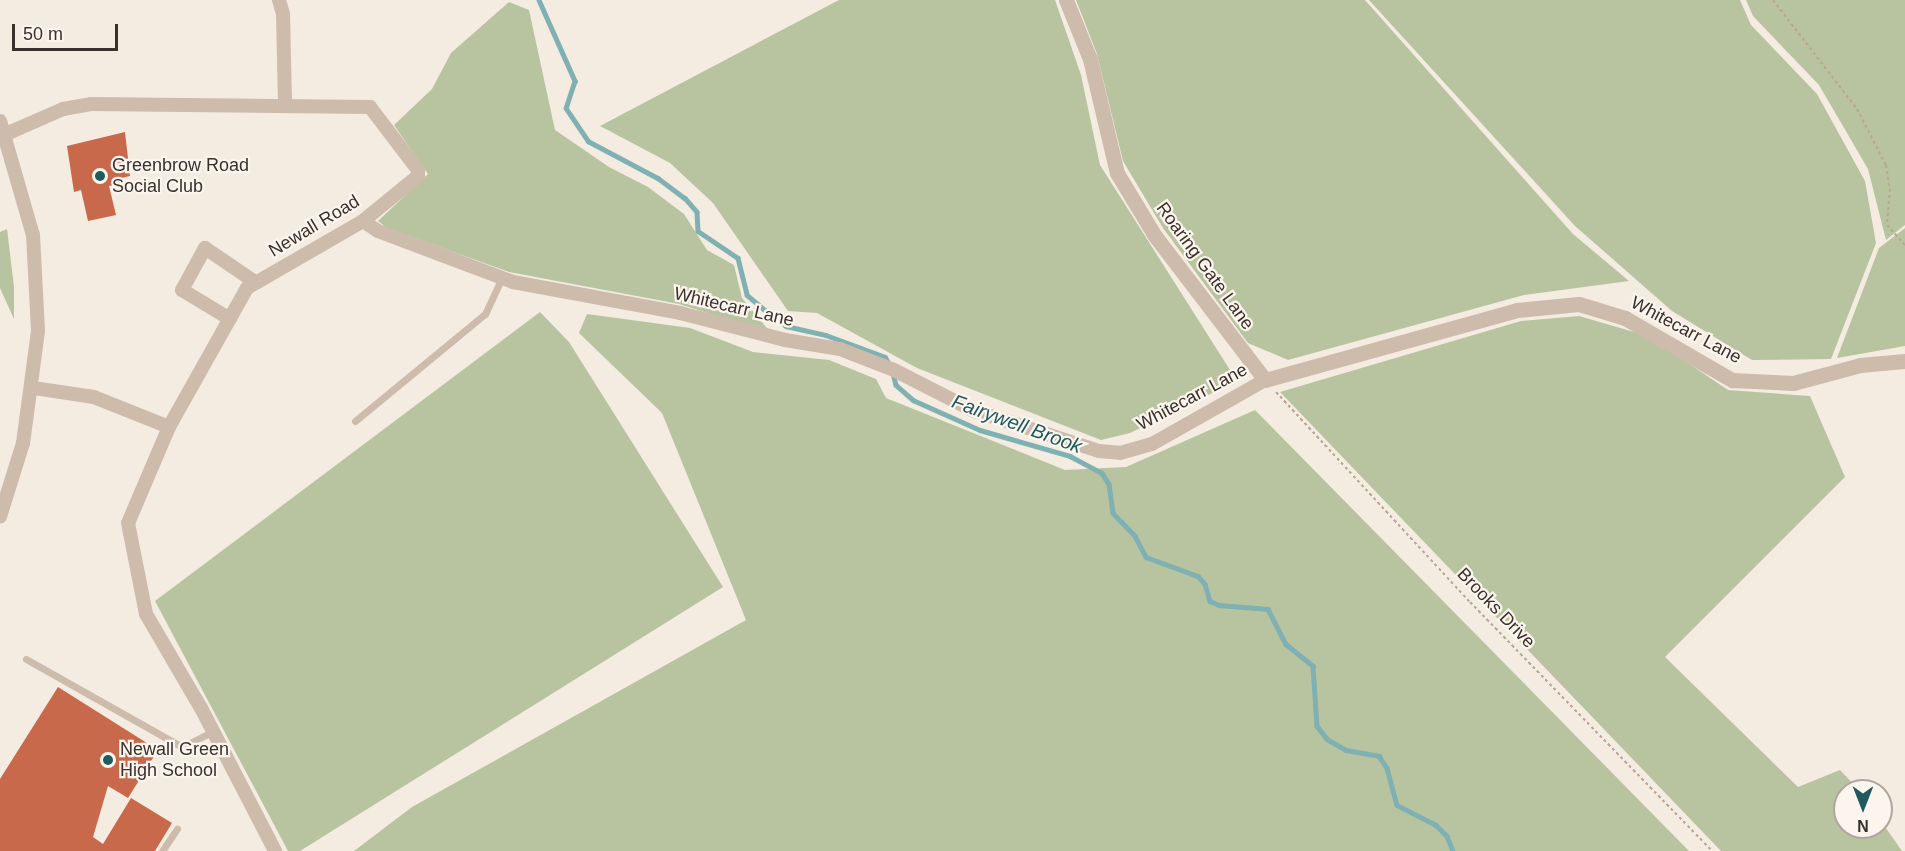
<!DOCTYPE html>
<html>
<head>
<meta charset="utf-8">
<style>
  body { margin:0 }
  #map { position:relative; width:1905px; height:851px; overflow:hidden; background:#f4ebe1; font-family:Helvetica,sans-serif }
  div>[style] { position:absolute }
  [style*='--x'] { left:calc(var(--x)*1px); top:calc(var(--y)*1px); width:calc(var(--w)*1px); rotate:calc(var(--a)*1deg) }
  .green>* { inset:0; background:#b8c4a0 }
  .stream>* { height:4.5px; margin:-2.25px; padding:0 2.25px; transform-origin:2.25px; border-radius:2.25px; background:#7fb0b2 }
  .building>* { inset:0; background:#c8694b }
  .path>* { height:2px; margin-top:-1px; transform-origin:0; background:repeating-linear-gradient(90deg,#b9a596 0 3px,transparent 0 6px) }
  .service>* { height:7px; margin:-3.5px; padding:0 3.5px; transform-origin:3.5px; border-radius:3.5px; background:#cdbbac }
  .minor>* { height:14px; margin:-7px; padding:0 7px; transform-origin:7px; border-radius:7px; background:#cdbbac }
  .tertiary>* { height:15px; margin:-7.5px; padding:0 7.5px; transform-origin:7.5px; border-radius:7.5px; background:#cdbbac }
  .dots>* { width:16px; height:16px; translate:-50% -50%; box-sizing:border-box; border:3px solid #fbf5ee; border-radius:50% }
  span { translate:-50% -50%; white-space:nowrap; text-align:center; line-height:1.15; -webkit-text-stroke:4.5px #fbf5ee; paint-order:stroke }
  .poi-label { font-size:18px; color:#3b302b }
  .left { translate:0 -50%; text-align:left }
  .street-label { font-size:18px; color:#3b302b }
  .water-label { font-size:20px; color:#1f5a5e; font-style:italic }
  .north { position:absolute; left:1833px; top:779px; width:60px; height:60px; box-sizing:border-box; background:#fbf5ee; border:2px solid #aea6a0; border-radius:50%; rotate:180deg; font-size:16px; font-weight:700; line-height:24px; text-align:center; color:#3b302b }
  .north::after { content:''; display:block; margin:auto; width:21px; height:27px; background:#1f5a5e; clip-path:polygon(50% 0,100% 100%,50% 72%,0 100%) }
  .scale { position:absolute; left:12px; top:24px; width:106px; height:27px; box-sizing:border-box; border:3px solid #3b302b; border-top:0; padding-left:8px; font-size:18px; line-height:21px; white-space:nowrap; color:#3b302b; -webkit-text-stroke:4px #fbf5ee; paint-order:stroke }
</style>
</head>
<body>
<div id="map">
  <div class="green">
    <div style="clip-path:polygon(839px 0,1055px 0,1081px 75px,1100px 165px,1237px 381px,1130px 433px,1101px 440px,917px 368px,817px 313px,788px 311px,713px 203px,670px 163px,600px 126px)"></div>
    <div style="clip-path:polygon(1076px 0,1365px 0,1573px 234px,1629px 281px,1524px 295px,1288px 360px,1248px 343px,1163px 228px,1123px 161px,1097px 54px)"></div>
    <div style="clip-path:polygon(1369px 0,1740px 0,1751px 25px,1817px 94px,1865px 181px,1876px 243px,1831px 359px,1752px 360px,1672px 311px,1575px 226px)"></div>
    <div style="clip-path:polygon(1746px 0,1905px 0,1905px 225px,1886px 240px,1868px 169px,1819px 85px,1753px 16px)"></div>
    <div style="clip-path:polygon(509px 2px,529px 10px,555px 130px,609px 167px,648px 187px,684px 214px,707px 250px,734px 265px,742px 298px,771px 333px,679px 304px,509px 272px,387px 228px,378px 221px,428px 174px,394px 125px,432px 89px,451px 53px)"></div>
    <div style="clip-path:polygon(1905px 228px,1905px 346px,1837px 358px,1879px 248px)"></div>
    <div style="clip-path:polygon(7px 229px,14px 287px,14px 319px,0 288px,0 232px)"></div>
    <div style="clip-path:polygon(540px 312px,569px 342px,723px 587px,300px 851px,288px 851px,155px 601px)"></div>
    <div style="clip-path:polygon(587px 314px,690px 328px,753px 352px,829px 360px,876px 379px,886px 398px,1065px 470px,1126px 467px,1255px 410px,1689px 851px,354px 851px,412px 807px,746px 620px,662px 413px,579px 333px)"></div>
    <div style="clip-path:polygon(1579px 316px,1648px 336px,1728px 390px,1810px 396px,1845px 477px,1665px 657px,1798px 787px,1840px 770px,1860px 791px,1845px 791px,1845px 827px,1881px 827px,1881px 821px,1902px 851px,1721px 851px,1280px 392px,1521px 321px)"></div>
  </div>
  <div class="stream">
    <div style="--x:539;--y:0;--w:89;--a:66"></div>
    <div style="--x:575;--y:81;--w:28;--a:108"></div>
    <div style="--x:566;--y:108;--w:40;--a:56"></div>
    <div style="--x:588;--y:141;--w:79;--a:27.9"></div>
    <div style="--x:658;--y:178;--w:34;--a:37"></div>
    <div style="--x:685;--y:198;--w:18;--a:49"></div>
    <div style="--x:697;--y:212;--w:19;--a:87"></div>
    <div style="--x:698;--y:231;--w:48;--a:34"></div>
    <div style="--x:738;--y:258;--w:38;--a:76"></div>
    <div style="--x:747;--y:295;--w:23;--a:40"></div>
    <div style="--x:765;--y:310;--w:26;--a:37"></div>
    <div style="--x:786;--y:326;--w:41;--a:12.7"></div>
    <div style="--x:826;--y:335;--w:63;--a:20.4"></div>
    <div style="--x:885;--y:357;--w:9;--a:58"></div>
    <div style="--x:893;--y:373;--w:12;--a:76"></div>
    <div style="--x:896;--y:385;--w:23;--a:41"></div>
    <div style="--x:913;--y:400;--w:73;--a:24.1"></div>
    <div style="--x:980;--y:430;--w:94;--a:16.1"></div>
    <div style="--x:1070;--y:456;--w:36;--a:28"></div>
    <div style="--x:1102;--y:473;--w:13;--a:58"></div>
    <div style="--x:1109;--y:484;--w:29;--a:82"></div>
    <div style="--x:1113;--y:513;--w:32;--a:46"></div>
    <div style="--x:1135;--y:536;--w:24;--a:62"></div>
    <div style="--x:1146;--y:557;--w:55;--a:20.1"></div>
    <div style="--x:1198;--y:576;--w:11;--a:49"></div>
    <div style="--x:1205;--y:584;--w:18;--a:74"></div>
    <div style="--x:1210;--y:601;--w:10;--a:24"></div>
    <div style="--x:1219;--y:605;--w:49;--a:4.7"></div>
    <div style="--x:1268;--y:609;--w:39;--a:63"></div>
    <div style="--x:1286;--y:644;--w:35;--a:39"></div>
    <div style="--x:1313;--y:666;--w:60;--a:86.2"></div>
    <div style="--x:1317;--y:726;--w:16;--a:52"></div>
    <div style="--x:1327;--y:739;--w:22;--a:30"></div>
    <div style="--x:1346;--y:750;--w:34;--a:10"></div>
    <div style="--x:1379;--y:756;--w:14;--a:56"></div>
    <div style="--x:1387;--y:768;--w:38;--a:75"></div>
    <div style="--x:1397;--y:805;--w:44;--a:27.1"></div>
    <div style="--x:1436;--y:825;--w:16;--a:45"></div>
    <div style="--x:1447;--y:836;--w:16;--a:68"></div>
  </div>
  <div class="building">
    <div style="clip-path:polygon(125px 132px,130px 176px,117px 179px,118px 184px,109px 186px,116px 215px,88px 221px,81px 190px,74px 192px,67px 146px)"></div>
    <div style="clip-path:polygon(58px 687px,158px 750px,128px 798px,108px 786px,93px 837px,103px 844px,131px 798px,172px 823px,155px 851px,0 851px,0 779px)"></div>
  </div>
  <div class="path">
    <div style="--x:1773;--y:0;--w:138;--a:52.4"></div>
    <div style="--x:1857;--y:109;--w:63;--a:62.6"></div>
    <div style="--x:1886;--y:165;--w:24;--a:81"></div>
    <div style="--x:1890;--y:189;--w:36;--a:95"></div>
    <div style="--x:1887;--y:225;--w:27;--a:48"></div>
    <div style="--x:1276;--y:392;--w:286;--a:47.3"></div>
    <div style="--x:1470;--y:602;--w:347;--a:45.8"></div>
  </div>
  <div class="service">
    <div style="--x:355;--y:421;--w:168;--a:-39.5"></div>
    <div style="--x:485;--y:314;--w:40;--a:-65"></div>
    <div style="--x:26;--y:659;--w:179;--a:29.4"></div>
    <div style="--x:182;--y:747;--w:35;--a:-27"></div>
    <div style="--x:162;--y:851;--w:27;--a:-56"></div>
  </div>
  <div class="minor">
    <div style="--x:279;--y:0;--w:15;--a:74"></div>
    <div style="--x:283;--y:14;--w:91;--a:88.7"></div>
    <div style="--x:0;--y:121;--w:119;--a:73.9"></div>
    <div style="--x:33;--y:235;--w:96;--a:87"></div>
    <div style="--x:38;--y:331;--w:113;--a:97.6"></div>
    <div style="--x:23;--y:443;--w:77;--a:107.3"></div>
    <div style="--x:6;--y:134;--w:62;--a:-23.7"></div>
    <div style="--x:63;--y:109;--w:28;--a:-10"></div>
    <div style="--x:91;--y:104;--w:279;--a:0.6"></div>
    <div style="--x:370;--y:107;--w:79;--a:52.7"></div>
    <div style="--x:418;--y:170;--w:6;--a:90"></div>
    <div style="--x:418;--y:176;--w:71;--a:140.7"></div>
    <div style="--x:363;--y:221;--w:134;--a:150"></div>
    <div style="--x:247;--y:288;--w:159;--a:119.3"></div>
    <div style="--x:169;--y:427;--w:81;--a:-158.2"></div>
    <div style="--x:94;--y:397;--w:62;--a:-171.6"></div>
    <div style="--x:363;--y:221;--w:18;--a:34"></div>
    <div style="--x:378;--y:231;--w:144;--a:20.7"></div>
    <div style="--x:513;--y:282;--w:170;--a:10.5"></div>
    <div style="--x:680;--y:313;--w:108;--a:14.4"></div>
    <div style="--x:785;--y:340;--w:56;--a:9.3"></div>
    <div style="--x:840;--y:349;--w:58;--a:21.3"></div>
    <div style="--x:894;--y:370;--w:88;--a:27.1"></div>
    <div style="--x:972;--y:410;--w:133;--a:17.9"></div>
    <div style="--x:1099;--y:451;--w:21;--a:5"></div>
    <div style="--x:1120;--y:453;--w:33;--a:-16"></div>
    <div style="--x:1152;--y:444;--w:130;--a:-29.5"></div>
    <div style="--x:230;--y:319;--w:56;--a:-148.9"></div>
    <div style="--x:182;--y:290;--w:48;--a:-61.3"></div>
    <div style="--x:205;--y:248;--w:60;--a:34.2"></div>
    <div style="--x:169;--y:427;--w:104;--a:113.1"></div>
    <div style="--x:128;--y:523;--w:93;--a:78.8"></div>
    <div style="--x:146;--y:614;--w:109;--a:59.7"></div>
    <div style="--x:201;--y:708;--w:161;--a:62.6"></div>
  </div>
  <div class="tertiary">
    <div style="--x:1066;--y:0;--w:64;--a:67.9"></div>
    <div style="--x:1090;--y:59;--w:117;--a:76.7"></div>
    <div style="--x:1117;--y:173;--w:74;--a:58.9"></div>
    <div style="--x:1155;--y:236;--w:181;--a:52.6"></div>
    <div style="--x:1265;--y:380;--w:262;--a:-15.5"></div>
    <div style="--x:1517;--y:310;--w:62;--a:-5.5"></div>
    <div style="--x:1579;--y:304;--w:48;--a:16.9"></div>
    <div style="--x:1625;--y:318;--w:124;--a:30.1"></div>
    <div style="--x:1732;--y:380;--w:61;--a:2.8"></div>
    <div style="--x:1793;--y:383;--w:69;--a:-15"></div>
    <div style="--x:1860;--y:365;--w:45;--a:-5.1"></div>
  </div>
  <div class="dots">
    <div style="left:100px;top:176px;background:#1f5a5e"></div>
    <div style="left:108px;top:760px;background:#1f5a5e"></div>
  </div>
  <div class="poi-label">
    <span class="left" style="left:112px;top:176px">Greenbrow Road<br>Social Club</span>
    <span class="left" style="left:120px;top:760px">Newall Green<br>High School</span>
  </div>
  <div class="street-label">
    <span style="left:314px;top:226px;rotate:-31deg">Newall Road</span>
    <span style="left:1205px;top:266px;rotate:54deg">Roaring Gate Lane</span>
    <span style="left:734px;top:307px;rotate:13deg">Whitecarr Lane</span>
    <span style="left:1686px;top:330px;rotate:28deg">Whitecarr Lane</span>
    <span style="left:1192px;top:397px;rotate:-28deg">Whitecarr Lane</span>
    <span style="left:1496px;top:608px;rotate:46deg">Brooks Drive</span>
  </div>
  <div class="water-label">
    <span style="left:1017px;top:424px;rotate:20deg">Fairywell Brook</span>
  </div>
  <div class="north">N</div>
  <div class="scale">50 m</div>
</div>
</body>
</html>
